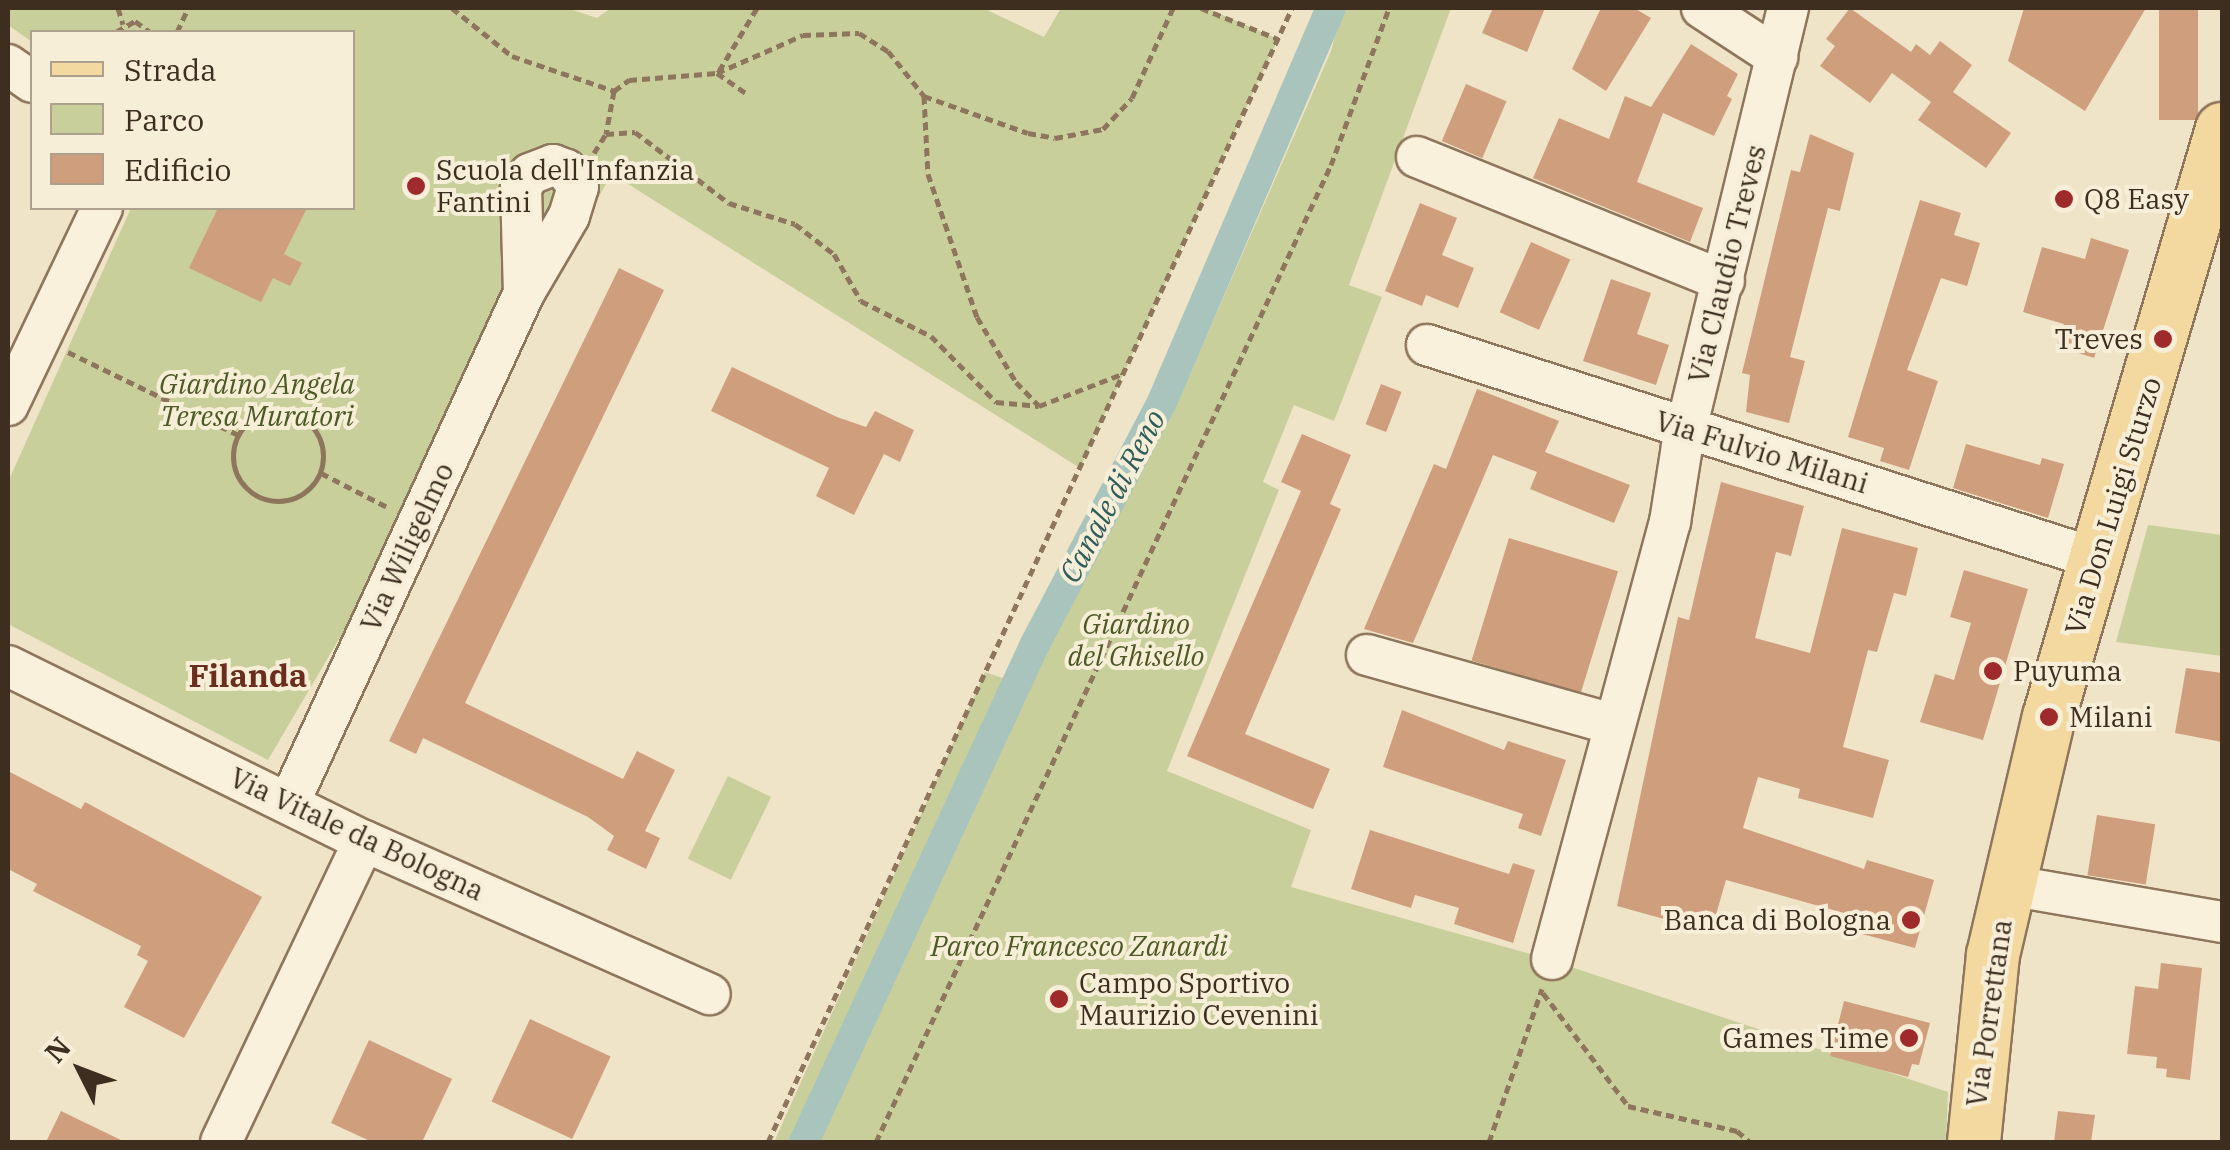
<!DOCTYPE html>
<html>
<head>
<meta charset="utf-8">
<style>
  body { margin:0 }
  #map { position:relative; width:2230px; height:1150px; overflow:hidden; background:#f0e4c8; font-family:"IBM Plex Serif",serif }
  div>[style] { position:absolute }
  [style*='--x'] { left:calc(var(--x)*1px); top:calc(var(--y)*1px); width:calc(var(--w)*1px); rotate:calc(var(--a)*1deg) }
  .green>* { inset:0; background:#c9cf9b; transform-origin:0 0 }
  .canal>* { height:30px; margin:-15px; padding:0 15px; transform-origin:15px; border-radius:15px; background:#a9c4bc }
  .building>* { inset:0; background:#cf9f7d; transform-origin:0 0 }
  .path>* { height:5px; margin-top:-2.5px; transform-origin:0; background:repeating-linear-gradient(90deg,#8d765c 0 8px,transparent 0 13px) }
  .path>.ring { margin:-2.5px; padding:0; box-sizing:content-box; background:none; border:5px solid #8d765c; border-radius:50% }
  .roads { filter:drop-shadow(2px 0 #8d765c) drop-shadow(-2px 0 #8d765c) drop-shadow(0 2px #8d765c) drop-shadow(0 -2px #8d765c) }
  .minor>* { height:40px; margin:-20px; padding:0 20px; transform-origin:20px; border-radius:20px; background:#faf1dc }
  .major>* { height:52px; margin:-26px; padding:0 26px; transform-origin:26px; border-radius:26px; background:#f3d9a0 }
  .dots>* { width:28px; height:28px; translate:-50% -50%; box-sizing:border-box; border:5px solid #f7eed8; border-radius:50% }
  span { translate:-50% -50%; white-space:nowrap; text-align:center; line-height:1.15; -webkit-text-stroke:8px #f7eed8; paint-order:stroke }
  .poi-label { font-size:28px; color:#3d2e20 }
  .left { translate:0 -50%; text-align:left }
  .right { translate:-100% -50%; text-align:right }
  .street-label { font-size:28px; color:#3d2e20 }
  .park-label { font-size:28px; color:#4d5a26; font-style:italic }
  .water-label { font-size:30px; color:#2f5d5a; font-style:italic }
  .quarter-label { font-size:32px; color:#6b2e1e; font-weight:700 }
  .frame { position:absolute; inset:0; border:10px solid #3d2e20; pointer-events:none }
  .legend { position:absolute; left:30px; top:30px; width:325px; height:180px; box-sizing:border-box; background:#f7eed8; border:2px solid #ada18e; margin:0; padding:12px 18px; list-style:none; font-size:30px; color:#3d2e20 }
  .legend li { display:flex; align-items:center; gap:20px; height:50px }
  .legend b { width:50px; border:2px solid #ada18e }
  .north { position:absolute; left:30px; top:1020px; width:100px; height:100px; -webkit-text-stroke:8px #f7eed8; paint-order:stroke; rotate:312deg; font-size:28px; font-weight:700; line-height:40px; text-align:center; color:#3d2e20 }
  .north::after { content:''; display:block; margin:auto; width:35px; height:45px; background:#3d2e20; clip-path:polygon(50% 0,100% 100%,50% 72%,0 100%) }
</style>
</head>
<body>
<div id="map">
  <div class="green">
    <div style="clip-path:polygon(8px 8px,567px 8px,597px 18px,611px 8px,983px 8px,1044px 37px,1061px 8px,1207px 8px,1278px 39px,1080px 468px,612px 174px,268px 760px,8px 624px,8px 482px,131px 208px,352px 208px,352px 32px,32px 32px,32px 42px,8px 25px)"></div>
    <div style="clip-path:polygon(1342px 8px,1451px 8px,1349px 285px,1382px 297px,1334px 421px,1294px 405px,1263px 482px,1279px 490px,1167px 771px,1311px 830px,1291px 887px,1538px 956px,1948px 1092px,1946px 1142px,774px 1142px,985px 672px,1023px 685px,1173px 413px,1331px 51px)"></div>
    <div style="clip-path:polygon(2148px 525px,2222px 535px,2222px 656px,2116px 642px)"></div>
    <div style="left:728px;top:776px;width:48px;height:92px;rotate:26deg"></div>
  </div>
  <div class="canal">
    <div style="--x:804;--y:1142;--w:549;--a:-65.12"></div>
    <div style="--x:1035;--y:644;--w:273;--a:-62.3"></div>
    <div style="--x:1162;--y:402;--w:429;--a:-66.8"></div>
  </div>
  <div class="building">
    <div style="clip-path:polygon(1493px 8px,1545px 8px,1527px 52px,1482px 33px)"></div>
    <div style="clip-path:polygon(1601px 8px,1634px 8px,1651px 18px,1606px 91px,1572px 69px)"></div>
    <div style="clip-path:polygon(1850px 8px,1911px 52px,1916px 44px,1930px 55px,1940px 41px,1972px 65px,1953px 92px,2011px 133px,1986px 168px,1918px 120px,1931px 102px,1892px 73px,1870px 103px,1820px 66px,1835px 46px,1826px 39px)"></div>
    <div style="clip-path:polygon(2024px 8px,2146px 8px,2085px 111px,2008px 61px)"></div>
    <div style="left:2159px;top:8px;width:39px;height:112px"></div>
    <div style="clip-path:polygon(1691px 44px,1738px 74px,1727px 96px,1732px 99px,1714px 136px,1663px 113px,1637px 182px,1703px 208px,1690px 242px,1533px 178px,1559px 118px,1609px 139px,1625px 96px,1651px 107px)"></div>
    <div style="left:1466px;top:84px;width:44px;height:62px;rotate:23deg"></div>
    <div style="clip-path:polygon(1810px 134px,1854px 153px,1840px 211px,1828px 208px,1790px 357px,1805px 361px,1789px 423px,1746px 412px,1750px 375px,1742px 373px,1791px 170px,1800px 172px)"></div>
    <div style="clip-path:polygon(1920px 200px,1961px 213px,1954px 235px,1980px 243px,1967px 286px,1941px 278px,1907px 370px,1938px 381px,1909px 470px,1880px 461px,1884px 448px,1848px 437px)"></div>
    <div style="clip-path:polygon(1420px 203px,1457px 218px,1442px 255px,1474px 268px,1458px 308px,1426px 295px,1422px 306px,1385px 291px)"></div>
    <div style="clip-path:polygon(218px 208px,307px 208px,284px 254px,302px 263px,290px 286px,273px 278px,261px 302px,189px 268px)"></div>
    <div style="clip-path:polygon(2091px 238px,2129px 250px,2094px 358px,2057px 346px,2064px 324px,2023px 312px,2042px 247px,2085px 259px)"></div>
    <div style="left:1531px;top:242px;width:43px;height:77px;rotate:24deg"></div>
    <div style="clip-path:polygon(619px 268px,664px 290px,465px 703px,623px 779px,637px 751px,675px 770px,645px 831px,660px 838px,646px 869px,607px 850px,614px 836px,588px 817px,423px 738px,416px 754px,389px 741px)"></div>
    <div style="clip-path:polygon(1611px 279px,1651px 293px,1637px 334px,1669px 345px,1656px 385px,1583px 361px)"></div>
    <div style="clip-path:polygon(732px 367px,837px 417px,866px 427px,875px 411px,914px 430px,900px 462px,884px 454px,854px 515px,816px 496px,829px 468px,711px 411px)"></div>
    <div style="left:1381px;top:384px;width:22px;height:43px;rotate:21deg"></div>
    <div style="clip-path:polygon(1477px 389px,1559px 421px,1545px 452px,1630px 485px,1614px 523px,1530px 489px,1537px 472px,1493px 455px,1413px 643px,1364px 629px,1434px 464px,1446px 469px)"></div>
    <div style="clip-path:polygon(1302px 434px,1351px 455px,1330px 504px,1341px 509px,1245px 734px,1330px 769px,1313px 809px,1187px 756px,1301px 491px,1281px 482px)"></div>
    <div style="clip-path:polygon(1966px 444px,2040px 465px,2042px 458px,2064px 464px,2048px 518px,1953px 488px)"></div>
    <div style="clip-path:polygon(1721px 482px,1804px 506px,1791px 556px,1776px 552px,1755px 638px,1810px 653px,1842px 528px,1918px 548px,1906px 596px,1894px 593px,1877px 652px,1868px 650px,1843px 747px,1889px 760px,1873px 818px,1798px 798px,1800px 789px,1758px 777px,1743px 828px,1864px 869px,1867px 860px,1934px 880px,1915px 948px,1847px 930px,1851px 915px,1726px 880px,1711px 932px,1617px 906px,1678px 617px,1689px 620px)"></div>
    <div style="left:1509px;top:538px;width:114px;height:128px;rotate:17deg"></div>
    <div style="clip-path:polygon(1964px 570px,2028px 589px,1983px 740px,1920px 722px,1935px 674px,1954px 680px,1971px 623px,1950px 617px)"></div>
    <div style="clip-path:polygon(2186px 668px,2222px 673px,2222px 742px,2175px 733px)"></div>
    <div style="clip-path:polygon(1402px 710px,1504px 750px,1508px 741px,1566px 760px,1541px 836px,1518px 828px,1523px 814px,1383px 767px)"></div>
    <div style="clip-path:polygon(8px 771px,81px 809px,85px 802px,262px 897px,184px 1038px,124px 1007px,148px 961px,137px 955px,141px 946px,33px 891px,37px 884px,8px 869px)"></div>
    <div style="left:2097px;top:815px;width:59px;height:61px;rotate:9deg"></div>
    <div style="clip-path:polygon(1370px 830px,1509px 874px,1513px 863px,1535px 870px,1513px 943px,1454px 924px,1459px 908px,1415px 895px,1411px 908px,1351px 889px)"></div>
    <div style="clip-path:polygon(2161px 963px,2202px 968px,2190px 1080px,2166px 1077px,2167px 1069px,2156px 1068px,2157px 1057px,2127px 1054px,2135px 986px,2158px 989px)"></div>
    <div style="clip-path:polygon(1844px 1001px,1930px 1023px,1919px 1065px,1912px 1064px,1908px 1077px,1830px 1056px)"></div>
    <div style="left:530px;top:1019px;width:89px;height:91px;rotate:25deg"></div>
    <div style="clip-path:polygon(369px 1040px,452px 1079px,422px 1142px,372px 1142px,331px 1123px)"></div>
    <div style="clip-path:polygon(61px 1111px,125px 1142px,46px 1142px)"></div>
    <div style="clip-path:polygon(2058px 1111px,2095px 1115px,2091px 1142px,2054px 1142px)"></div>
  </div>
  <div class="path">
    <div style="--x:118;--y:8;--w:17;--a:73"></div>
    <div style="--x:452;--y:8;--w:77;--a:38.7"></div>
    <div style="--x:512;--y:56;--w:108;--a:18.9"></div>
    <div style="--x:614;--y:91;--w:44;--a:100.5"></div>
    <div style="--x:606;--y:134;--w:29;--a:-4"></div>
    <div style="--x:635;--y:132;--w:118;--a:37.1"></div>
    <div style="--x:729;--y:203;--w:69;--a:17.7"></div>
    <div style="--x:795;--y:224;--w:49;--a:37.6"></div>
    <div style="--x:834;--y:254;--w:54;--a:60.1"></div>
    <div style="--x:861;--y:301;--w:78;--a:26.6"></div>
    <div style="--x:931;--y:336;--w:93;--a:45.4"></div>
    <div style="--x:996;--y:402;--w:43;--a:5.3"></div>
    <div style="--x:1039;--y:406;--w:89;--a:-21.1"></div>
    <div style="--x:1201;--y:8;--w:83;--a:21.9"></div>
    <div style="--x:116;--y:32;--w:22;--a:-30"></div>
    <div style="--x:135;--y:21;--w:19;--a:36"></div>
    <div style="--x:177;--y:32;--w:26;--a:-65"></div>
    <div style="--x:719;--y:71;--w:74;--a:-58.9"></div>
    <div style="--x:717;--y:73;--w:94;--a:-23.8"></div>
    <div style="--x:803;--y:35;--w:56;--a:-2"></div>
    <div style="--x:859;--y:33;--w:34;--a:32"></div>
    <div style="--x:888;--y:51;--w:58;--a:51.3"></div>
    <div style="--x:924;--y:96;--w:78;--a:87.1"></div>
    <div style="--x:928;--y:174;--w:151;--a:71.1"></div>
    <div style="--x:977;--y:317;--w:76;--a:59"></div>
    <div style="--x:1016;--y:382;--w:33;--a:46"></div>
    <div style="--x:614;--y:91;--w:19;--a:-36"></div>
    <div style="--x:629;--y:80;--w:88;--a:-4.5"></div>
    <div style="--x:717;--y:73;--w:35;--a:35"></div>
    <div style="--x:924;--y:96;--w:110;--a:19.6"></div>
    <div style="--x:1028;--y:133;--w:27;--a:10"></div>
    <div style="--x:1055;--y:138;--w:49;--a:-10.6"></div>
    <div style="--x:1103;--y:129;--w:42;--a:-46.9"></div>
    <div style="--x:1132;--y:98;--w:99;--a:-65.5"></div>
    <div style="--x:594;--y:153;--w:22;--a:-58"></div>
    <div style="--x:68;--y:352;--w:189;--a:26"></div>
    <div class="ring" style="left:233px;top:411px;width:85px;height:85px"></div>
    <div style="--x:321;--y:473;--w:76;--a:27.2"></div>
    <div style="--x:1543;--y:993;--w:141;--a:53"></div>
    <div style="--x:1628;--y:1106;--w:112;--a:12.9"></div>
    <div style="--x:1737;--y:1131;--w:17;--a:40"></div>
    <div style="--x:768;--y:1142;--w:1249;--a:-65.2"></div>
    <div style="--x:876;--y:1142;--w:1078;--a:-65.03"></div>
    <div style="--x:1331;--y:165;--w:167;--a:-69.7"></div>
    <div style="--x:1489;--y:1142;--w:162;--a:-70.9"></div>
  </div>
  <div class="roads">
    <div class="minor">
      <div style="--x:1702;--y:8;--w:90;--a:33.2"></div>
      <div style="--x:8;--y:65;--w:29;--a:35"></div>
      <div style="--x:1417;--y:157;--w:331;--a:22"></div>
      <div style="--x:1427;--y:345;--w:703;--a:17.71"></div>
      <div style="--x:8;--y:405;--w:218;--a:-64.5"></div>
      <div style="--x:1367;--y:655;--w:255;--a:15.7"></div>
      <div style="--x:8;--y:666;--w:397;--a:26.2"></div>
      <div style="--x:364;--y:841;--w:378;--a:23.9"></div>
      <div style="--x:290;--y:801;--w:559;--a:-65.27"></div>
      <div style="--x:524;--y:293;--w:89;--a:-59.7"></div>
      <div style="--x:569;--y:216;--w:30;--a:-73"></div>
      <div style="--x:578;--y:187;--w:21;--a:-125"></div>
      <div style="--x:566;--y:170;--w:14;--a:-159"></div>
      <div style="--x:553;--y:165;--w:25;--a:159"></div>
      <div style="--x:530;--y:174;--w:16;--a:125"></div>
      <div style="--x:521;--y:187;--w:106;--a:88.4"></div>
      <div style="--x:2008;--y:885;--w:217;--a:9.8"></div>
      <div style="--x:1552;--y:959;--w:453;--a:-74.9"></div>
      <div style="--x:1670;--y:522;--w:77;--a:-81"></div>
      <div style="--x:1682;--y:446;--w:451;--a:-76.4"></div>
      <div style="--x:221;--y:1142;--w:333;--a:-64.6"></div>
    </div>
    <div class="major">
      <div style="--x:1974;--y:1142;--w:188;--a:-84.2"></div>
      <div style="--x:1993;--y:955;--w:244;--a:-76.8"></div>
      <div style="--x:2049;--y:717;--w:613;--a:-73.61"></div>
    </div>
  </div>
  <div class="dots">
    <div style="left:416px;top:186px;background:#9e2a2b"></div>
    <div style="left:2064px;top:199px;background:#9e2a2b"></div>
    <div style="left:2163px;top:339px;background:#9e2a2b"></div>
    <div style="left:1993px;top:671px;background:#9e2a2b"></div>
    <div style="left:2049px;top:717px;background:#9e2a2b"></div>
    <div style="left:1911px;top:920px;background:#9e2a2b"></div>
    <div style="left:1059px;top:999px;background:#9e2a2b"></div>
    <div style="left:1909px;top:1038px;background:#9e2a2b"></div>
  </div>
  <div class="poi-label">
    <span class="left" style="left:436px;top:186px">Scuola dell'Infanzia<br>Fantini</span>
    <span class="left" style="left:2084px;top:199px">Q8 Easy</span>
    <span class="right" style="left:2143px;top:339px">Treves</span>
    <span class="left" style="left:2013px;top:671px">Puyuma</span>
    <span class="left" style="left:2069px;top:717px">Milani</span>
    <span class="right" style="left:1891px;top:920px">Banca di Bologna</span>
    <span class="left" style="left:1079px;top:999px">Campo Sportivo<br>Maurizio Cevenini</span>
    <span class="right" style="left:1889px;top:1038px">Games Time</span>
  </div>
  <div class="street-label">
    <span style="left:1727px;top:264px;rotate:-76deg">Via Claudio Treves</span>
    <span style="left:1762px;top:452px;rotate:17deg">Via Fulvio Milani</span>
    <span style="left:2113px;top:506px;rotate:-73deg">Via Don Luigi Sturzo</span>
    <span style="left:407px;top:547px;rotate:-65deg">Via Wiligelmo</span>
    <span style="left:357px;top:834px;rotate:25deg">Via Vitale da Bologna</span>
    <span style="left:1989px;top:1013px;rotate:-82deg">Via Porrettana</span>
  </div>
  <div class="park-label">
    <span style="left:257px;top:400px">Giardino Angela<br>Teresa Muratori</span>
    <span style="left:1136px;top:640px">Giardino<br>del Ghisello</span>
    <span style="left:1079px;top:946px">Parco Francesco Zanardi</span>
  </div>
  <div class="water-label">
    <span style="left:1112px;top:496px;rotate:-62deg">Canale di Reno</span>
  </div>
  <div class="quarter-label">
    <span style="left:248px;top:675px">Filanda</span>
  </div>
  <div class="frame"></div>
  <ul class="legend">
  <li><b style="height:12px;background:#f3d9a0"></b>Strada</li>
  <li><b style="height:28px;background:#c9cf9b"></b>Parco</li>
  <li><b style="height:28px;background:#cf9f7d"></b>Edificio</li>
  </ul>
  <div class="north">N</div>
</div>
</body>
</html>
